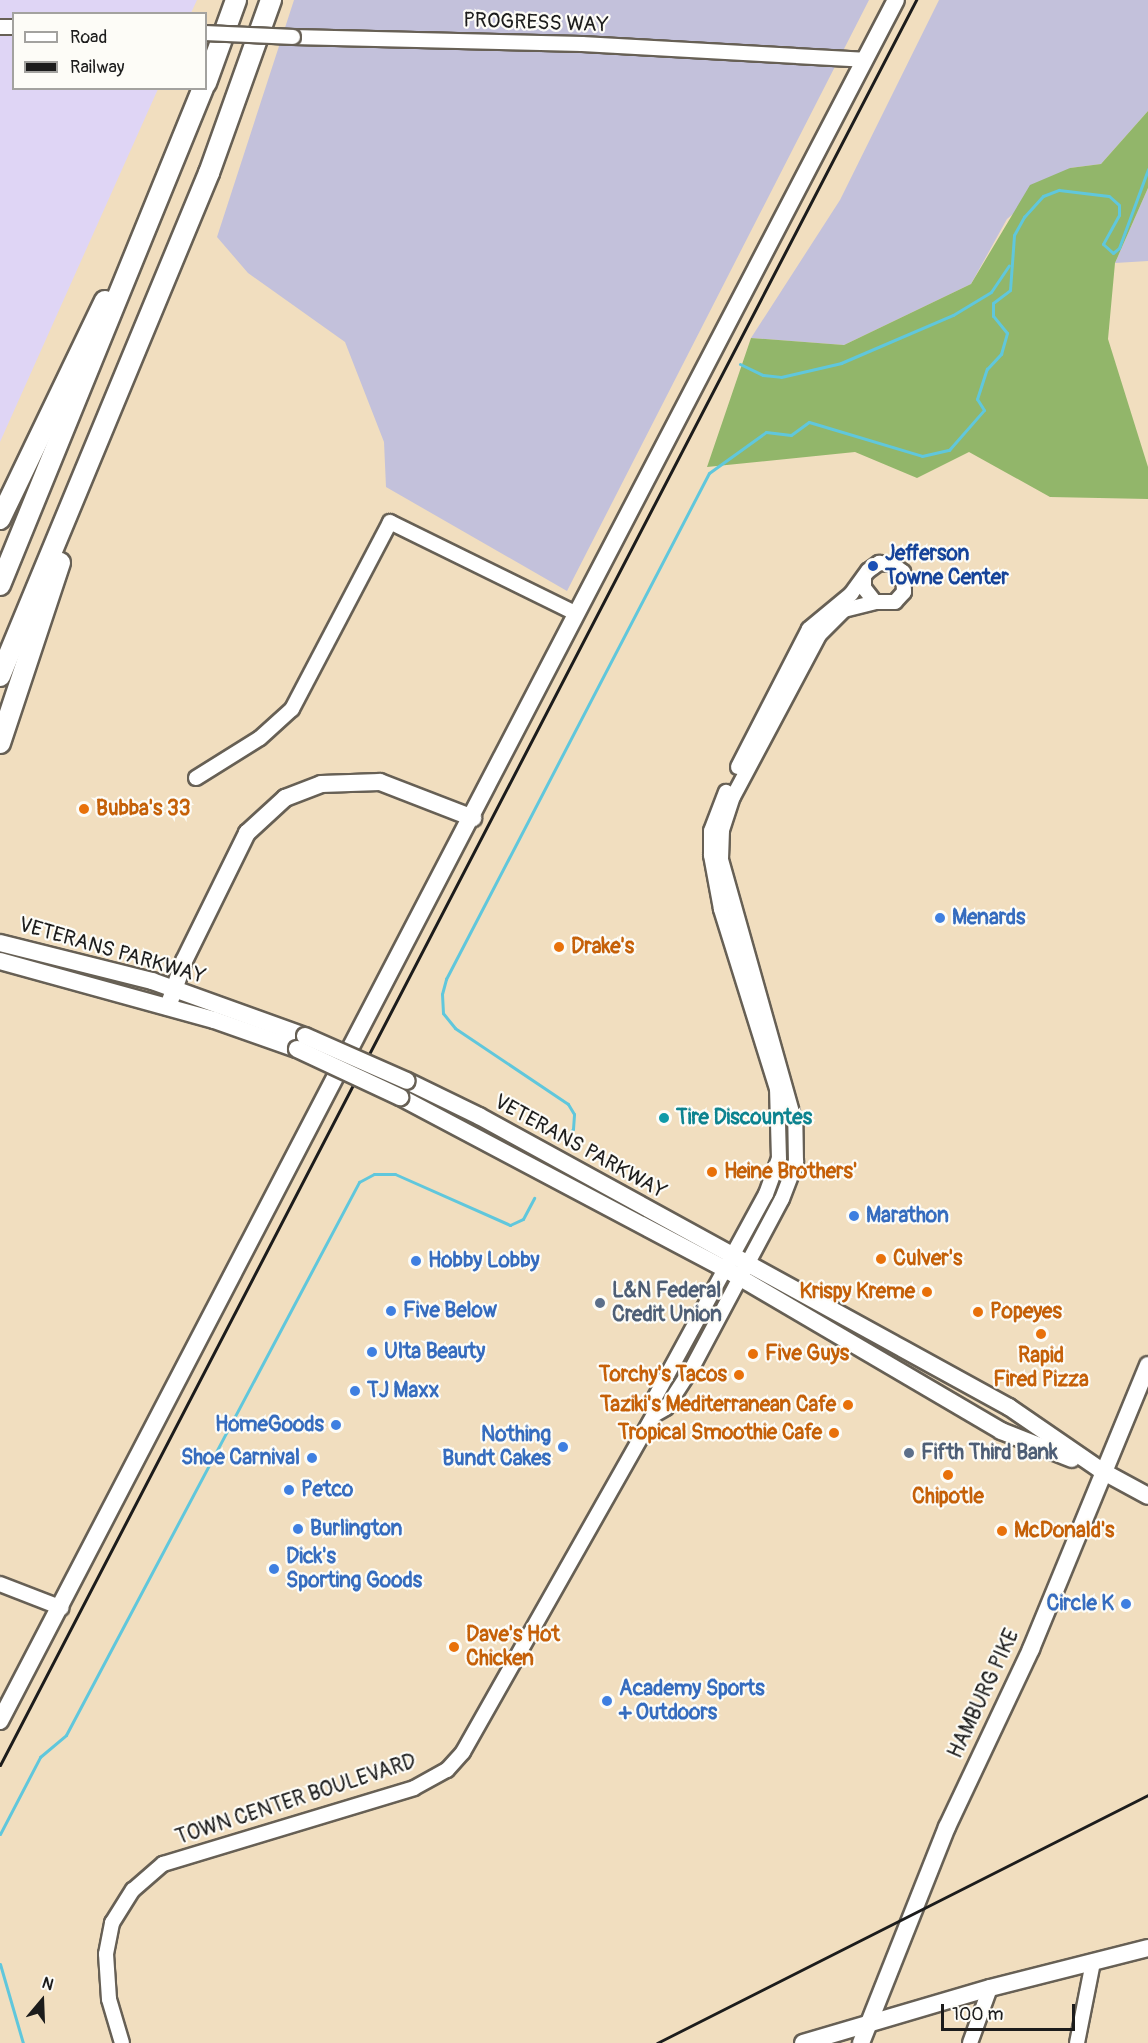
<!DOCTYPE html>
<html>
<head>
<meta charset="utf-8">
<style>
  body { margin:0 }
  #map { position:relative; width:1148px; height:2043px; overflow:hidden; background:#f1debf; font-family:Pangolin,sans-serif }
  div>[style] { position:absolute }
  [style*='--x'] { left:calc(var(--x)*1px); top:calc(var(--y)*1px); width:calc(var(--w)*1px); rotate:calc(var(--a)*1deg) }
  .built>* { inset:0; background:#dfd5f5 }
  .industrial>* { inset:0; background:#c3c1db }
  .forest>* { inset:0; background:#92b66a }
  .stream>* { height:3px; margin:-1.5px; padding:0 1.5px; transform-origin:1.5px; border-radius:1.5px; background:#60c7dc }
  .roads { filter:drop-shadow(2px 0 #676055) drop-shadow(-2px 0 #676055) drop-shadow(0 2px #676055) drop-shadow(0 -2px #676055) }
  .minor>* { height:14px; margin:-7px; padding:0 7px; transform-origin:7px; border-radius:7px; background:#fff }
  .major>* { height:16px; margin:-8px; padding:0 8px; transform-origin:8px; border-radius:8px; background:#fff }
  .highway>* { height:20px; margin:-10px; padding:0 10px; transform-origin:10px; border-radius:10px; background:#fff }
  .rail>* { height:3px; margin:-1.5px; padding:0 1.5px; transform-origin:1.5px; border-radius:1.5px; background:#1c1c1c }
  .bridges { filter:drop-shadow(2px 0 #676055) drop-shadow(-2px 0 #676055) drop-shadow(0 2px #676055) drop-shadow(0 -2px #676055) }
  .minor-bridge>* { height:14px; margin:-7px; padding:0 7px; transform-origin:7px; border-radius:7px; background:#fff }
  .major-bridge>* { height:16px; margin:-8px; padding:0 8px; transform-origin:8px; border-radius:8px; background:#fff }
  .dots>* { width:16px; height:16px; translate:-50% -50%; box-sizing:border-box; border:3px solid #fdfcf7; border-radius:50% }
  span { translate:-50% -50%; white-space:nowrap; text-align:center; line-height:1.15; -webkit-text-stroke:4.5px #fdfcf7; paint-order:stroke }
  .street-label { font-size:21px; color:#1c1c1c }
  .transit-label { font-size:21px; color:#164399; font-weight:700 }
  .left { translate:0 -50%; text-align:left }
  .food-label { font-size:21px; color:#c56008; font-weight:700 }
  .right { translate:-100% -50%; text-align:right }
  .shop-label { font-size:21px; color:#366cbe; font-weight:700 }
  .culture-label { font-size:21px; color:#0d838f; font-weight:700 }
  .service-label { font-size:21px; color:#4e5e75; font-weight:700 }
  .legend { position:absolute; left:12px; top:12px; width:195px; height:78px; box-sizing:border-box; background:#fdfcf7; border:2px solid #a3a29f; margin:0; padding:8px 10px; list-style:none; font-size:18px; color:#1c1c1c }
  .legend li { display:flex; align-items:center; gap:12px; height:30px }
  .legend b { width:30px; border:2px solid #a3a29f }
  .north { position:absolute; left:12px; top:1971px; width:60px; height:60px; -webkit-text-stroke:4px #fdfcf7; paint-order:stroke; rotate:19deg; font-size:16px; font-weight:700; line-height:24px; text-align:center; color:#1c1c1c }
  .north::after { content:''; display:block; margin:auto; width:21px; height:27px; background:#1c1c1c; clip-path:polygon(50% 0,100% 100%,50% 72%,0 100%) }
  .scale { position:absolute; left:941px; top:2004px; width:134px; height:27px; box-sizing:border-box; border:3px solid #1c1c1c; border-top:0; padding-left:8px; font-size:18px; line-height:21px; white-space:nowrap; color:#1c1c1c; -webkit-text-stroke:4px #fdfcf7; paint-order:stroke }
</style>
</head>
<body>
<div id="map">
  <div class="built">
    <div style="clip-path:polygon(0 0,197px 0,191px 13px,14px 14px,14px 88px,158px 89px,0 442px)"></div>
  </div>
  <div class="industrial">
    <div style="clip-path:polygon(294px 0,869px 0,567px 591px,386px 487px,384px 442px,345px 342px,248px 273px,217px 237px)"></div>
    <div style="clip-path:polygon(939px 0,1148px 0,1148px 111px,1101px 164px,1070px 168px,1007px 219px,971px 284px,844px 345px,751px 338px,840px 200px)"></div>
    <div style="clip-path:polygon(1148px 188px,1148px 261px,1115px 263px)"></div>
  </div>
  <div class="forest">
    <div style="clip-path:polygon(1148px 111px,1148px 188px,1115px 263px,1108px 339px,1148px 467px,1148px 499px,1050px 497px,969px 452px,917px 478px,855px 452px,707px 467px,751px 338px,844px 345px,971px 284px,1030px 185px,1070px 168px,1101px 164px)"></div>
  </div>
  <div class="stream">
    <div style="--x:740;--y:364;--w:25;--a:26"></div>
    <div style="--x:763;--y:375;--w:18;--a:6"></div>
    <div style="--x:781;--y:377;--w:62;--a:-13.1"></div>
    <div style="--x:841;--y:363;--w:122;--a:-23.2"></div>
    <div style="--x:953;--y:315;--w:44;--a:-31.2"></div>
    <div style="--x:991;--y:292;--w:32;--a:-56"></div>
    <div style="--x:567;--y:1137;--w:10;--a:-53"></div>
    <div style="--x:573;--y:1129;--w:15;--a:-86"></div>
    <div style="--x:574;--y:1114;--w:12;--a:-121"></div>
    <div style="--x:568;--y:1104;--w:136;--a:-146.1"></div>
    <div style="--x:455;--y:1028;--w:19;--a:-129"></div>
    <div style="--x:443;--y:1013;--w:19;--a:-93"></div>
    <div style="--x:442;--y:994;--w:16;--a:-75"></div>
    <div style="--x:446;--y:979;--w:570;--a:-62.54"></div>
    <div style="--x:709;--y:473;--w:70;--a:-35.7"></div>
    <div style="--x:766;--y:432;--w:25;--a:7"></div>
    <div style="--x:791;--y:435;--w:22;--a:-36"></div>
    <div style="--x:809;--y:422;--w:118;--a:16.7"></div>
    <div style="--x:922;--y:456;--w:28;--a:-13"></div>
    <div style="--x:949;--y:450;--w:53;--a:-48.8"></div>
    <div style="--x:984;--y:410;--w:13;--a:-122"></div>
    <div style="--x:977;--y:399;--w:32;--a:-72"></div>
    <div style="--x:987;--y:369;--w:21;--a:-47"></div>
    <div style="--x:1001;--y:354;--w:22;--a:-74"></div>
    <div style="--x:1007;--y:333;--w:22;--a:-129"></div>
    <div style="--x:993;--y:316;--w:13;--a:-90"></div>
    <div style="--x:993;--y:303;--w:21;--a:-37"></div>
    <div style="--x:1010;--y:290;--w:55;--a:-85.8"></div>
    <div style="--x:1014;--y:235;--w:21;--a:-61"></div>
    <div style="--x:1024;--y:217;--w:28;--a:-48"></div>
    <div style="--x:1043;--y:196;--w:17;--a:-21"></div>
    <div style="--x:1059;--y:190;--w:50;--a:6.8"></div>
    <div style="--x:1109;--y:196;--w:13;--a:42"></div>
    <div style="--x:1119;--y:205;--w:10;--a:90"></div>
    <div style="--x:1119;--y:215;--w:33;--a:119"></div>
    <div style="--x:1103;--y:244;--w:13;--a:42"></div>
    <div style="--x:1113;--y:253;--w:8;--a:-40"></div>
    <div style="--x:1119;--y:248;--w:84;--a:-69.8"></div>
    <div style="--x:0;--y:1834;--w:87;--a:-62.5"></div>
    <div style="--x:40;--y:1757;--w:34;--a:-40"></div>
    <div style="--x:66;--y:1735;--w:626;--a:-62.08"></div>
    <div style="--x:359;--y:1182;--w:17;--a:-28"></div>
    <div style="--x:374;--y:1174;--w:21;--a:0"></div>
    <div style="--x:395;--y:1174;--w:126;--a:23.9"></div>
    <div style="--x:510;--y:1225;--w:14;--a:-25"></div>
    <div style="--x:523;--y:1219;--w:24;--a:-62"></div>
    <div style="--x:0;--y:1964;--w:82;--a:73.8"></div>
  </div>
  <div class="roads">
    <div class="minor">
      <div style="--x:0;--y:27;--w:14;--a:0"></div>
      <div style="--x:293;--y:37;--w:289;--a:1.4"></div>
      <div style="--x:582;--y:44;--w:282;--a:3.2"></div>
      <div style="--x:738;--y:767;--w:155;--a:-62.8"></div>
      <div style="--x:809;--y:629;--w:55;--a:-39.8"></div>
      <div style="--x:851;--y:594;--w:29;--a:-54"></div>
      <div style="--x:868;--y:571;--w:14;--a:-36"></div>
      <div style="--x:879;--y:563;--w:13;--a:4"></div>
      <div style="--x:892;--y:564;--w:14;--a:36"></div>
      <div style="--x:903;--y:572;--w:20;--a:87"></div>
      <div style="--x:904;--y:592;--w:13;--a:132"></div>
      <div style="--x:895;--y:602;--w:20;--a:180"></div>
      <div style="--x:875;--y:602;--w:18;--a:-128"></div>
      <div style="--x:864;--y:588;--w:11;--a:-90"></div>
      <div style="--x:196;--y:778;--w:75;--a:-32"></div>
      <div style="--x:260;--y:738;--w:43;--a:-42.2"></div>
      <div style="--x:292;--y:709;--w:211;--a:-62.3"></div>
      <div style="--x:390;--y:522;--w:206;--a:26.2"></div>
      <div style="--x:654;--y:1415;--w:14;--a:-94"></div>
      <div style="--x:653;--y:1401;--w:236;--a:-61.4"></div>
      <div style="--x:766;--y:1194;--w:37;--a:-70"></div>
      <div style="--x:779;--y:1159;--w:70;--a:-91.6"></div>
      <div style="--x:777;--y:1089;--w:189;--a:-107.3"></div>
      <div style="--x:721;--y:909;--w:55;--a:-100.5"></div>
      <div style="--x:711;--y:855;--w:24;--a:-90"></div>
      <div style="--x:711;--y:831;--w:42;--a:-69"></div>
      <div style="--x:0;--y:1584;--w:66;--a:21.2"></div>
      <div style="--x:122;--y:2043;--w:46;--a:-106.5"></div>
      <div style="--x:109;--y:1999;--w:45;--a:-93.8"></div>
      <div style="--x:106;--y:1954;--w:32;--a:-79"></div>
      <div style="--x:112;--y:1923;--w:39;--a:-58"></div>
      <div style="--x:133;--y:1890;--w:40;--a:-41"></div>
      <div style="--x:163;--y:1864;--w:262;--a:-16.8"></div>
      <div style="--x:414;--y:1788;--w:38;--a:-29"></div>
      <div style="--x:447;--y:1770;--w:24;--a:-48"></div>
      <div style="--x:463;--y:1752;--w:387;--a:-60.5"></div>
      <div style="--x:654;--y:1415;--w:14;--a:-30"></div>
      <div style="--x:666;--y:1408;--w:48;--a:-57"></div>
      <div style="--x:692;--y:1368;--w:191;--a:-62"></div>
      <div style="--x:782;--y:1199;--w:40;--a:-69"></div>
      <div style="--x:796;--y:1162;--w:39;--a:-91"></div>
      <div style="--x:795;--y:1123;--w:274;--a:-105.7"></div>
      <div style="--x:721;--y:859;--w:29;--a:-88"></div>
      <div style="--x:722;--y:830;--w:35;--a:-72"></div>
      <div style="--x:733;--y:797;--w:183;--a:-62"></div>
      <div style="--x:819;--y:635;--w:35;--a:-45"></div>
      <div style="--x:844;--y:610;--w:32;--a:-14"></div>
      <div style="--x:970;--y:2043;--w:59;--a:-70"></div>
      <div style="--x:1077;--y:2043;--w:83;--a:-78.8"></div>
    </div>
    <div class="major">
      <div style="--x:0;--y:943;--w:157;--a:14"></div>
      <div style="--x:152;--y:981;--w:163;--a:19.8"></div>
      <div style="--x:0;--y:961;--w:222;--a:15.4"></div>
      <div style="--x:214;--y:1020;--w:88;--a:19.3"></div>
      <div style="--x:168;--y:1007;--w:49;--a:-70.8"></div>
      <div style="--x:184;--y:961;--w:143;--a:-63.8"></div>
      <div style="--x:247;--y:833;--w:52;--a:-42.6"></div>
      <div style="--x:285;--y:798;--w:39;--a:-21"></div>
      <div style="--x:321;--y:784;--w:59;--a:-1.9"></div>
      <div style="--x:380;--y:782;--w:100;--a:21.2"></div>
      <div style="--x:407;--y:1081;--w:80;--a:25.9"></div>
      <div style="--x:479;--y:1116;--w:605;--a:28.77"></div>
      <div style="--x:1009;--y:1407;--w:113;--a:34.5"></div>
      <div style="--x:1102;--y:1471;--w:52;--a:28.5"></div>
      <div style="--x:400;--y:1097;--w:376;--a:27.9"></div>
      <div style="--x:732;--y:1273;--w:312;--a:30.4"></div>
      <div style="--x:1001;--y:1431;--w:76;--a:21.5"></div>
      <div style="--x:0;--y:1721;--w:1940;--a:-62.5"></div>
      <div style="--x:803;--y:2043;--w:195;--a:-16.4"></div>
      <div style="--x:990;--y:1988;--w:163;--a:-14.2"></div>
      <div style="--x:861;--y:2043;--w:232;--a:-68.3"></div>
      <div style="--x:947;--y:1827;--w:197;--a:-64.7"></div>
      <div style="--x:1031;--y:1649;--w:307;--a:-67.6"></div>
    </div>
    <div class="highway">
      <div style="--x:206;--y:83;--w:88;--a:-70.1"></div>
      <div style="--x:0;--y:519;--w:242;--a:-64.3"></div>
      <div style="--x:0;--y:585;--w:537;--a:-67.78"></div>
      <div style="--x:0;--y:676;--w:545;--a:-67.44"></div>
      <div style="--x:209;--y:173;--w:184;--a:-70.3"></div>
      <div style="--x:0;--y:743;--w:190;--a:-71.6"></div>
    </div>
  </div>
  <div class="rail">
    <div style="--x:0;--y:1765;--w:1989;--a:-62.57"></div>
    <div style="--x:657;--y:2043;--w:550;--a:-26.8"></div>
  </div>
  <div class="bridges">
    <div class="minor-bridge">
      <div style="--x:206;--y:33;--w:87;--a:2.6"></div>
    </div>
    <div class="major-bridge">
      <div style="--x:305;--y:1036;--w:111;--a:23.8"></div>
      <div style="--x:297;--y:1049;--w:114;--a:25"></div>
    </div>
  </div>
  <div class="dots">
    <div style="left:873px;top:566px;background:#1a4fb4"></div>
    <div style="left:84px;top:809px;background:#e8710a"></div>
    <div style="left:940px;top:918px;background:#3f7fe0"></div>
    <div style="left:559px;top:947px;background:#e8710a"></div>
    <div style="left:664px;top:1118px;background:#0f9aa8"></div>
    <div style="left:712px;top:1172px;background:#e8710a"></div>
    <div style="left:854px;top:1216px;background:#3f7fe0"></div>
    <div style="left:881px;top:1259px;background:#e8710a"></div>
    <div style="left:416px;top:1261px;background:#3f7fe0"></div>
    <div style="left:927px;top:1292px;background:#e8710a"></div>
    <div style="left:600px;top:1303px;background:#5c6f8a"></div>
    <div style="left:391px;top:1311px;background:#3f7fe0"></div>
    <div style="left:978px;top:1312px;background:#e8710a"></div>
    <div style="left:1041px;top:1334px;background:#e8710a"></div>
    <div style="left:372px;top:1352px;background:#3f7fe0"></div>
    <div style="left:753px;top:1354px;background:#e8710a"></div>
    <div style="left:739px;top:1375px;background:#e8710a"></div>
    <div style="left:355px;top:1391px;background:#3f7fe0"></div>
    <div style="left:848px;top:1405px;background:#e8710a"></div>
    <div style="left:336px;top:1425px;background:#3f7fe0"></div>
    <div style="left:834px;top:1433px;background:#e8710a"></div>
    <div style="left:563px;top:1447px;background:#3f7fe0"></div>
    <div style="left:909px;top:1453px;background:#5c6f8a"></div>
    <div style="left:312px;top:1458px;background:#3f7fe0"></div>
    <div style="left:948px;top:1475px;background:#e8710a"></div>
    <div style="left:289px;top:1490px;background:#3f7fe0"></div>
    <div style="left:298px;top:1529px;background:#3f7fe0"></div>
    <div style="left:1002px;top:1531px;background:#e8710a"></div>
    <div style="left:274px;top:1569px;background:#3f7fe0"></div>
    <div style="left:1126px;top:1604px;background:#3f7fe0"></div>
    <div style="left:454px;top:1647px;background:#e8710a"></div>
    <div style="left:607px;top:1701px;background:#3f7fe0"></div>
  </div>
  <div class="street-label">
    <span style="left:536px;top:23px;rotate:2deg">PROGRESS WAY</span>
    <span style="left:112px;top:951px;rotate:16deg">VETERANS PARKWAY</span>
    <span style="left:580px;top:1147px;rotate:29deg">VETERANS PARKWAY</span>
    <span style="left:984px;top:1694px;rotate:-65deg">HAMBURG PIKE</span>
    <span style="left:296px;top:1800px;rotate:-18deg">TOWN CENTER BOULEVARD</span>
  </div>
  <div class="transit-label">
    <span class="left" style="left:885px;top:566px">Jefferson<br>Towne Center</span>
  </div>
  <div class="food-label">
    <span class="left" style="left:96px;top:809px">Bubba's 33</span>
    <span class="left" style="left:571px;top:947px">Drake's</span>
    <span class="left" style="left:724px;top:1172px">Heine Brothers'</span>
    <span class="left" style="left:893px;top:1259px">Culver's</span>
    <span class="right" style="left:915px;top:1292px">Krispy Kreme</span>
    <span class="left" style="left:990px;top:1312px">Popeyes</span>
    <span class="left" style="left:765px;top:1354px">Five Guys</span>
    <span style="left:1041px;top:1368px">Rapid<br>Fired Pizza</span>
    <span class="right" style="left:727px;top:1375px">Torchy's Tacos</span>
    <span class="right" style="left:836px;top:1405px">Taziki's Mediterranean Cafe</span>
    <span class="right" style="left:822px;top:1433px">Tropical Smoothie Cafe</span>
    <span style="left:948px;top:1497px">Chipotle</span>
    <span class="left" style="left:1014px;top:1531px">McDonald's</span>
    <span class="left" style="left:466px;top:1647px">Dave's Hot<br>Chicken</span>
  </div>
  <div class="shop-label">
    <span class="left" style="left:952px;top:918px">Menards</span>
    <span class="left" style="left:866px;top:1216px">Marathon</span>
    <span class="left" style="left:428px;top:1261px">Hobby Lobby</span>
    <span class="left" style="left:403px;top:1311px">Five Below</span>
    <span class="left" style="left:384px;top:1352px">Ulta Beauty</span>
    <span class="left" style="left:367px;top:1391px">TJ Maxx</span>
    <span class="right" style="left:324px;top:1425px">HomeGoods</span>
    <span class="right" style="left:551px;top:1447px">Nothing<br>Bundt Cakes</span>
    <span class="right" style="left:300px;top:1458px">Shoe Carnival</span>
    <span class="left" style="left:301px;top:1490px">Petco</span>
    <span class="left" style="left:310px;top:1529px">Burlington</span>
    <span class="left" style="left:286px;top:1569px">Dick's<br>Sporting Goods</span>
    <span class="right" style="left:1114px;top:1604px">Circle K</span>
    <span class="left" style="left:619px;top:1701px">Academy Sports<br>+ Outdoors</span>
  </div>
  <div class="culture-label">
    <span class="left" style="left:676px;top:1118px">Tire Discountes</span>
  </div>
  <div class="service-label">
    <span class="left" style="left:612px;top:1303px">L&amp;N Federal<br>Credit Union</span>
    <span class="left" style="left:921px;top:1453px">Fifth Third Bank</span>
  </div>
  <ul class="legend">
  <li><b style="height:8px;background:#fff"></b>Road</li>
  <li><b style="height:8px;background:#1c1c1c"></b>Railway</li>
  </ul>
  <div class="north">N</div>
  <div class="scale">100 m</div>
</div>
</body>
</html>
